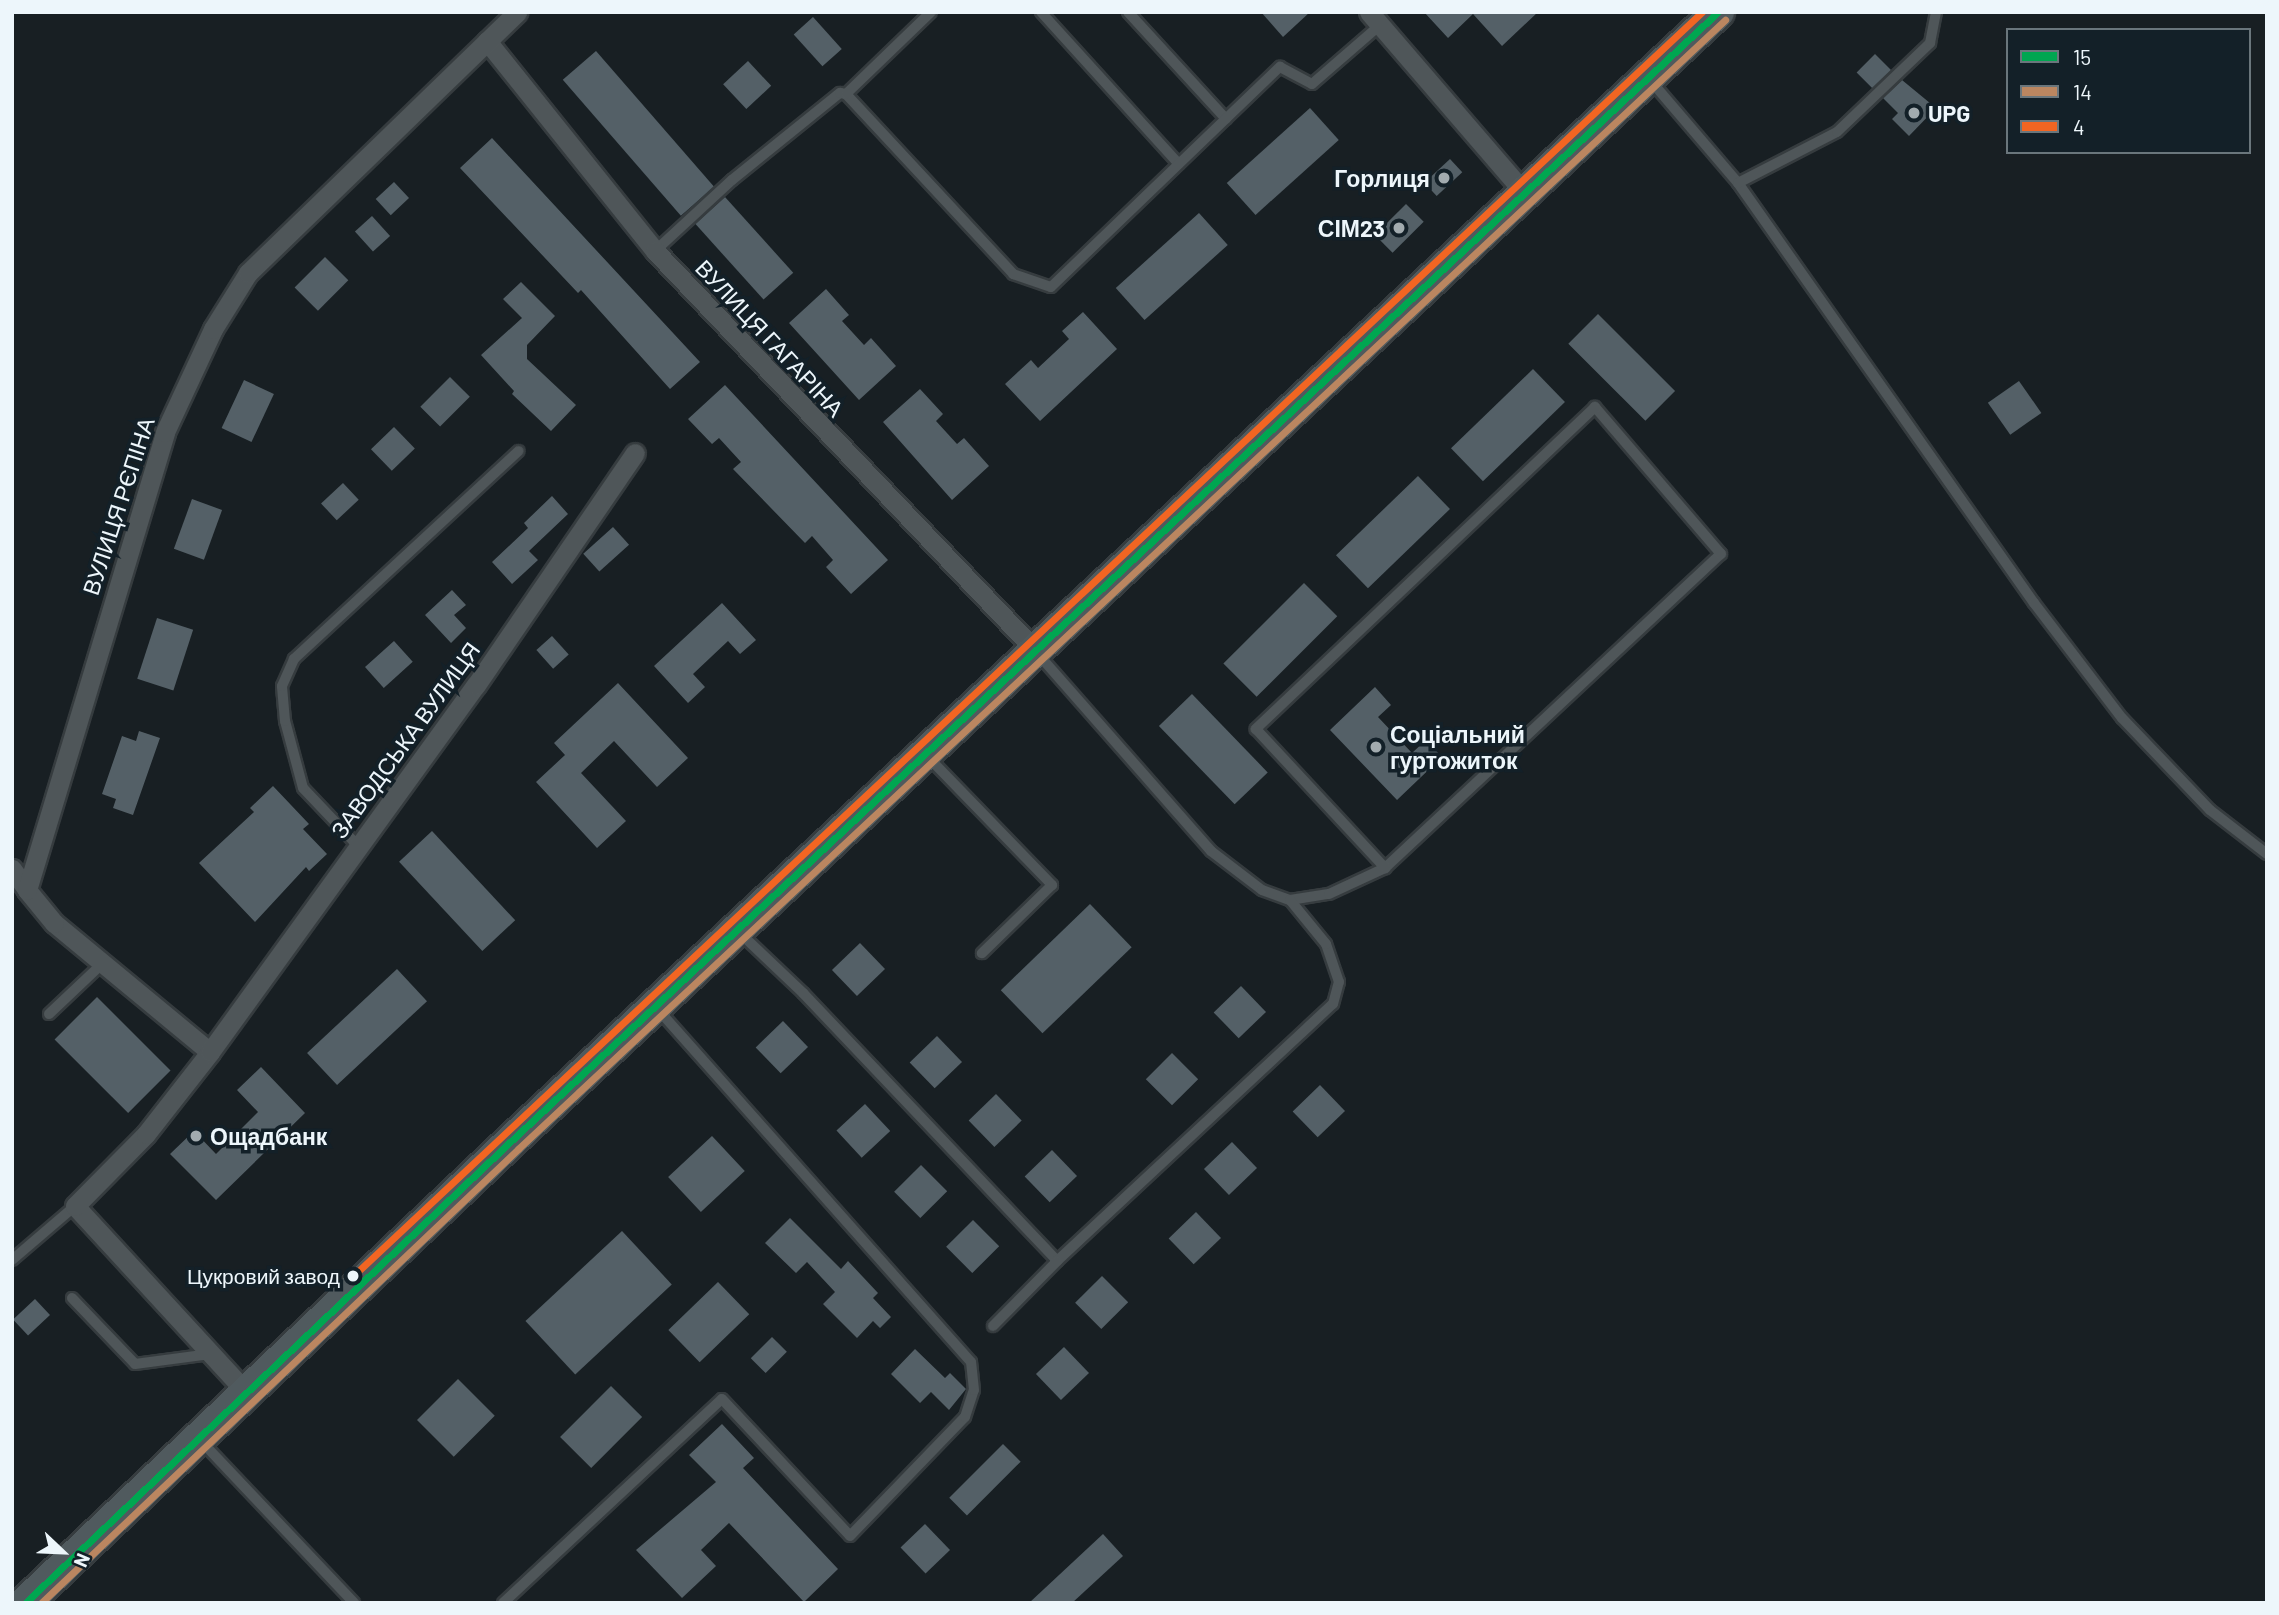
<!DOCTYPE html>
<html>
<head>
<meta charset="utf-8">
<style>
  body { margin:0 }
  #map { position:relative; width:2279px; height:1615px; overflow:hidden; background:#181f23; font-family:Barlow,sans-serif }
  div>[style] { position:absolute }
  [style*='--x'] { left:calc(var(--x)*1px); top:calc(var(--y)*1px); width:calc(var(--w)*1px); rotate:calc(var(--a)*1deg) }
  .building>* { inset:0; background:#546067; transform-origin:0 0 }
  .roads { filter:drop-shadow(2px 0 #363c3f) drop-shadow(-2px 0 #363c3f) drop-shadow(0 2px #363c3f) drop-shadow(0 -2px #363c3f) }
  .service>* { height:10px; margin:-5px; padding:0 5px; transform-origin:5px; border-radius:5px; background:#4f5659 }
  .minor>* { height:19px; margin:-9.5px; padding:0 9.5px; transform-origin:9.5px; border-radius:9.5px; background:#4f5659 }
  .primary>* { height:32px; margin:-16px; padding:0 16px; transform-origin:16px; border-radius:16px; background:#505a5e }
  .bus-1>* { height:7px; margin:-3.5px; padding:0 3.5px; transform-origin:3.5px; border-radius:3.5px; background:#00a651 }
  .bus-2>* { height:7px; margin:-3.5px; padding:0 3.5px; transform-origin:3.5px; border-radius:3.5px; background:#bb8660 }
  .bus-3>* { height:7px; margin:-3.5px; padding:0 3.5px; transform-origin:3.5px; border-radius:3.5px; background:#f26522 }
  .dots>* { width:19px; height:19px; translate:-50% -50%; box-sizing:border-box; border:4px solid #132028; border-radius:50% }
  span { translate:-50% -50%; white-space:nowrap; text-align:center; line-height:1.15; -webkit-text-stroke:7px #132028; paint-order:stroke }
  .bus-label { font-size:21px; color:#edf6fb }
  .right { translate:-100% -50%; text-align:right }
  .poi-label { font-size:23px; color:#edf6fb; font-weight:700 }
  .left { translate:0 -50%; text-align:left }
  .street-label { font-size:23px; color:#edf6fb }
  .frame { position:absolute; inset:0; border:14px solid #edf6fb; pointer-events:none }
  .legend { position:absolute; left:2006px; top:28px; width:245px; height:126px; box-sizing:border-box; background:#132028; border:2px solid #6a767c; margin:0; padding:9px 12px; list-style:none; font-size:21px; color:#edf6fb }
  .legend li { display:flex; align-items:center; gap:14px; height:35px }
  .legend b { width:35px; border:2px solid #6a767c }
  .north { position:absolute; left:28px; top:1517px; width:70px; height:70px; -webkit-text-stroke:5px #132028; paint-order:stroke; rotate:113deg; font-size:19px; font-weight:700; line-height:28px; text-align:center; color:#edf6fb }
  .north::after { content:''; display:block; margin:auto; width:24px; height:32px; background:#edf6fb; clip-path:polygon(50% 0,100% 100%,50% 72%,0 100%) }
</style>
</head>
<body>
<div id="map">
  <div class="building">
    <div style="clip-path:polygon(1261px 12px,1310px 12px,1283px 37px)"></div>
    <div style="clip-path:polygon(1424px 12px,1538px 12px,1502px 46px,1473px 14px,1448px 38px)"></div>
    <div style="left:813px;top:17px;width:43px;height:26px;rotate:48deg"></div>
    <div style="left:596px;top:51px;width:180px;height:44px;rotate:49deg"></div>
    <div style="left:1875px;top:54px;width:23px;height:26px;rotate:45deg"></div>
    <div style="left:748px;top:61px;width:34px;height:34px;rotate:47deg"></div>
    <div style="clip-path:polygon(1902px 80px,1936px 108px,1909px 136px,1892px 119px,1898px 113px,1883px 98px)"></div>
    <div style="left:1310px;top:108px;width:43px;height:112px;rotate:48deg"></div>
    <div style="clip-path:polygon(492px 138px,700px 362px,670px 389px,581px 290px,578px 293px,460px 168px)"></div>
    <div style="left:1450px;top:159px;width:18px;height:35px;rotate:47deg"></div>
    <div style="left:394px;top:182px;width:22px;height:25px;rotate:47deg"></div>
    <div style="left:725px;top:197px;width:102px;height:40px;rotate:48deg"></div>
    <div style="left:1406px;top:204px;width:25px;height:44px;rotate:45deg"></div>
    <div style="left:1199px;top:213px;width:43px;height:112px;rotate:48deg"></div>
    <div style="left:372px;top:216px;width:27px;height:23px;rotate:48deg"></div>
    <div style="left:325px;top:257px;width:33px;height:43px;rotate:45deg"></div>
    <div style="clip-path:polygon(521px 282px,555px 316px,527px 345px,527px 359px,576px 405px,551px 431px,512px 394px,514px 391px,481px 355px,522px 318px,503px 299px)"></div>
    <div style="clip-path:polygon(826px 289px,849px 315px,842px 321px,864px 345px,871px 338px,896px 366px,859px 400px,789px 323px)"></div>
    <div style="clip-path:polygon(1083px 312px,1117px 349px,1040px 421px,1005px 384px,1031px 360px,1038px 368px,1069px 339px,1062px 331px)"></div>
    <div style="left:1598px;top:314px;width:109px;height:42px;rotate:45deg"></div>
    <div style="left:1533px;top:369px;width:46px;height:114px;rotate:46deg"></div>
    <div style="left:450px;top:377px;width:28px;height:42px;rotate:45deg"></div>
    <div style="left:244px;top:380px;width:33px;height:53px;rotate:25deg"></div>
    <div style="left:2019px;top:381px;width:39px;height:38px;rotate:55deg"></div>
    <div style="clip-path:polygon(725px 385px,888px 560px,851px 594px,826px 567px,833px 560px,812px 536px,805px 543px,733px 469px,741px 462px,719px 438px,712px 444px,688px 419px)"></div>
    <div style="clip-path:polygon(920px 389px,943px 414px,936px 421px,957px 444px,964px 438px,989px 466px,952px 500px,883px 422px)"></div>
    <div style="left:394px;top:427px;width:30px;height:32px;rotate:46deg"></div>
    <div style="left:1418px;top:476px;width:46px;height:114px;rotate:46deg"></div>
    <div style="left:343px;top:483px;width:23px;height:30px;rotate:47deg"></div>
    <div style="clip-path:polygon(552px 496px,568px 514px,529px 551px,538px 560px,512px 584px,492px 562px,528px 528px,524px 523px)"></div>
    <div style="left:192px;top:499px;width:32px;height:53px;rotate:20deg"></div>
    <div style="left:613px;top:527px;width:24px;height:40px;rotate:48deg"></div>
    <div style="left:1304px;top:583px;width:47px;height:114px;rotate:45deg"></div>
    <div style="clip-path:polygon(452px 590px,466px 605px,454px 615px,466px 628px,451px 643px,425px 615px)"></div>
    <div style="clip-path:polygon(722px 603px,756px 640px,740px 654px,728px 641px,693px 674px,705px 687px,688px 703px,654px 666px)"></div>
    <div style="left:157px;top:618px;width:38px;height:64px;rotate:18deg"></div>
    <div style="left:552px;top:636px;width:25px;height:21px;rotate:48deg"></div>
    <div style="left:394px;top:641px;width:28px;height:39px;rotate:48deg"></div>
    <div style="clip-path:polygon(618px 683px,688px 758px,657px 787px,614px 741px,581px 773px,626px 821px,597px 848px,536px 782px,565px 755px,554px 743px)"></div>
    <div style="clip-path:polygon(1375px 687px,1391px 705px,1378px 717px,1412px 753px,1426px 740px,1442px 757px,1397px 800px,1330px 730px)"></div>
    <div style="left:1192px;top:694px;width:109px;height:46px;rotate:46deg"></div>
    <div style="clip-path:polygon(139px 731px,160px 738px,133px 815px,113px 808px,116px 799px,102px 794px,122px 736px,136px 741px)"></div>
    <div style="clip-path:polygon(273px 786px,309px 824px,303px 829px,327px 854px,309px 871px,306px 867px,255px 922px,199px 863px,254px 812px,250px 808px)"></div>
    <div style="left:432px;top:831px;width:122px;height:45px;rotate:47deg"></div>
    <div style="left:1090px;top:904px;width:60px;height:124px;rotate:46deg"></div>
    <div style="left:860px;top:943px;width:36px;height:39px;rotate:46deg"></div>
    <div style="left:397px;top:969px;width:44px;height:123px;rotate:47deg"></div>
    <div style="left:1241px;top:986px;width:36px;height:38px;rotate:46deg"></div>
    <div style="left:97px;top:997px;width:104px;height:60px;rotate:45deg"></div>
    <div style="left:783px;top:1021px;width:36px;height:38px;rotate:46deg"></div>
    <div style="left:937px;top:1036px;width:36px;height:38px;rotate:46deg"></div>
    <div style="left:1172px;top:1053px;width:37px;height:37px;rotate:45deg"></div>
    <div style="clip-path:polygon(261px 1067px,305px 1113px,216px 1200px,170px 1154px,194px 1131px,216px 1154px,258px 1112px,237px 1090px)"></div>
    <div style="left:1320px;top:1085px;width:36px;height:38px;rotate:46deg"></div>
    <div style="left:996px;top:1094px;width:37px;height:38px;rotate:46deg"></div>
    <div style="left:865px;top:1104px;width:37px;height:39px;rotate:47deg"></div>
    <div style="left:712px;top:1136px;width:48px;height:60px;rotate:47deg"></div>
    <div style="left:1232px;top:1142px;width:36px;height:39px;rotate:46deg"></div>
    <div style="left:1052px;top:1150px;width:36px;height:38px;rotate:46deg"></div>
    <div style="left:921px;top:1165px;width:37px;height:38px;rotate:45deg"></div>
    <div style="left:1196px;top:1212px;width:36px;height:38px;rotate:46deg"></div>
    <div style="clip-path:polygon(790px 1218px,841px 1269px,848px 1261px,878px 1293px,873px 1298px,891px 1317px,880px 1328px,873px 1321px,857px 1338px,823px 1304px,835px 1292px,807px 1262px,796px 1273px,765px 1243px)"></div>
    <div style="left:973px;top:1220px;width:37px;height:38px;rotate:45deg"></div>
    <div style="left:622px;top:1231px;width:73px;height:132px;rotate:47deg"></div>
    <div style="left:1102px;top:1276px;width:37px;height:38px;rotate:45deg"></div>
    <div style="left:718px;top:1282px;width:45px;height:69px;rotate:46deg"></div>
    <div style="left:35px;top:1299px;width:22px;height:30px;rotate:47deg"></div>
    <div style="left:772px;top:1337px;width:21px;height:30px;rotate:45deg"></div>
    <div style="left:1064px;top:1347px;width:36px;height:39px;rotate:46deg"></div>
    <div style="clip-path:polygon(915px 1349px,945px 1378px,950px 1373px,966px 1389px,949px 1410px,931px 1392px,920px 1403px,891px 1374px)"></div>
    <div style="left:458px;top:1379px;width:52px;height:58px;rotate:45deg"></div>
    <div style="left:611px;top:1386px;width:44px;height:72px;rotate:45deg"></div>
    <div style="clip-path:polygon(722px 1424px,754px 1458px,743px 1468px,838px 1569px,804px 1602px,729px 1523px,701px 1550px,716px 1566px,682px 1598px,636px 1550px,716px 1482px,689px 1455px)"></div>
    <div style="left:1003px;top:1444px;width:25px;height:76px;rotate:45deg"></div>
    <div style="left:925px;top:1524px;width:36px;height:34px;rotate:46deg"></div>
    <div style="clip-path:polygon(1103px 1534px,1123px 1556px,1072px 1603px,1029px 1603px)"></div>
  </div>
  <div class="roads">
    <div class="service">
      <div style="--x:1041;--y:12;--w:205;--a:47.8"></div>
      <div style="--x:1128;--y:12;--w:145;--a:47.5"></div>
      <div style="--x:1651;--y:81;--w:134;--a:49.5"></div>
      <div style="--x:1738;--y:183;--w:514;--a:54.83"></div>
      <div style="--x:2034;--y:603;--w:145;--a:52.6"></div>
      <div style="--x:2122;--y:718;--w:127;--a:46.3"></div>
      <div style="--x:2210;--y:810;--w:72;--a:37.7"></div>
      <div style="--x:846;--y:94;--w:246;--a:47.1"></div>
      <div style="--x:1013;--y:274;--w:40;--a:18.9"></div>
      <div style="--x:1051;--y:287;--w:318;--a:-43.9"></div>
      <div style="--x:1280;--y:67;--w:36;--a:28"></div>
      <div style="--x:1312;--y:84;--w:90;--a:-40.9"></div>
      <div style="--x:1738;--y:183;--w:111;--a:-27.3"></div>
      <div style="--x:1837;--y:132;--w:129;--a:-43.7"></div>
      <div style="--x:1930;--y:43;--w:32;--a:-79"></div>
      <div style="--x:655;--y:251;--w:105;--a:-42.7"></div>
      <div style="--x:732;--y:180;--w:139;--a:-38.9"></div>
      <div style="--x:840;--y:93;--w:6;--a:9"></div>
      <div style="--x:846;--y:94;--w:118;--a:-44"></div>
      <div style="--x:1038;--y:654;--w:262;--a:48.7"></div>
      <div style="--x:1211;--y:851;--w:64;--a:37.4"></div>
      <div style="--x:1262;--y:890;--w:30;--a:20"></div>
      <div style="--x:1290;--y:900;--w:39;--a:-9"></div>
      <div style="--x:1329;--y:894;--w:62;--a:-24.9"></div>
      <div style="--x:1385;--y:868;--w:460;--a:-43.1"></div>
      <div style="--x:1721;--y:554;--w:194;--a:-130.6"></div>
      <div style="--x:1595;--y:407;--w:468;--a:136.5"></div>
      <div style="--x:1256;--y:729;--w:190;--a:47.1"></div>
      <div style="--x:929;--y:758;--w:177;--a:45.9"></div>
      <div style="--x:1052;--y:885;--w:98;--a:135.8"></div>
      <div style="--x:359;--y:847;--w:81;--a:-133.5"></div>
      <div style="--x:303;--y:788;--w:69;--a:-105"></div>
      <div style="--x:285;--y:721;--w:35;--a:-95"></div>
      <div style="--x:282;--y:686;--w:30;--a:-66"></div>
      <div style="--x:294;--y:659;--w:306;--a:-42.8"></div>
      <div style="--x:740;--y:933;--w:87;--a:43.6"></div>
      <div style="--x:803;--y:993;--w:369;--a:46.5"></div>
      <div style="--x:1057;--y:1261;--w:377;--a:-43"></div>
      <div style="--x:1333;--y:1004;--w:23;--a:-75"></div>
      <div style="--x:1339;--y:982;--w:40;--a:-108.9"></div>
      <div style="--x:1326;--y:944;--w:57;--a:-129.3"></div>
      <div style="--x:49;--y:1014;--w:74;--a:-43.4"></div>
      <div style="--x:12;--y:1260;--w:83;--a:-40.6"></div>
      <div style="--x:72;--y:1298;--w:91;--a:46.3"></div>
      <div style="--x:135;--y:1364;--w:76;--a:-7.6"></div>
      <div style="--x:993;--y:1326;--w:91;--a:-45.4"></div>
      <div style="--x:202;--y:1442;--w:221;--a:46.6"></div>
      <div style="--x:503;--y:1603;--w:299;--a:-43"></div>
      <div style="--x:722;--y:1399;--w:187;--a:46.9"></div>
      <div style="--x:850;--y:1536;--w:165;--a:-46"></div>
      <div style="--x:965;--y:1417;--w:28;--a:-72"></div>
      <div style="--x:974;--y:1390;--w:28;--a:-96"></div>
      <div style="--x:971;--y:1362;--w:471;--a:-131.6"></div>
    </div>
    <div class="minor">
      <div style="--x:1369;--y:12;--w:238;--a:49.3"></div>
      <div style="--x:487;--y:41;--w:269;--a:51.3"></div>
      <div style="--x:655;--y:251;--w:554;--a:46.39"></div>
      <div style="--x:12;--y:869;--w:26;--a:54"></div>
      <div style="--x:210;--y:1052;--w:202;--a:-140.4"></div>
      <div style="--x:54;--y:923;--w:43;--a:-129.3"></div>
      <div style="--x:27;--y:890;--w:478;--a:-73.2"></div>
      <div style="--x:165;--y:432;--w:114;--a:-65"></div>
      <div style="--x:213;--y:329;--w:66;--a:-58"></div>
      <div style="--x:248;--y:273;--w:375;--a:-44.1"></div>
      <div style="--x:247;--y:1393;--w:254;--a:-132.6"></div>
      <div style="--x:75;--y:1206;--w:101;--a:-45.4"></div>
      <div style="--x:146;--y:1134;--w:104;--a:-52"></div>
      <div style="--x:210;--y:1052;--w:453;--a:-54.1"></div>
      <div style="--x:476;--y:685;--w:281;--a:-55.6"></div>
    </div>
    <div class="primary">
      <div style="--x:25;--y:1603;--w:671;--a:-43.55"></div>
      <div style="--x:511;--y:1141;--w:1653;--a:-43.09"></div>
    </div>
  </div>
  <div class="bus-1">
    <div style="--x:25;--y:1603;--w:671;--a:-43.55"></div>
    <div style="--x:511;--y:1141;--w:1653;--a:-43.09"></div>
  </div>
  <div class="bus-2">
    <div style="--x:41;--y:1603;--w:659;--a:-43.58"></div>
    <div style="--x:518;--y:1149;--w:1653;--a:-43.09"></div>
  </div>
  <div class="bus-3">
    <div style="--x:353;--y:1276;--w:1849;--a:-43.14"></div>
  </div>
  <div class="dots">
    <div style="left:1914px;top:113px;background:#a2abaf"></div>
    <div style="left:1444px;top:178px;background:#a2abaf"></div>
    <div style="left:1399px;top:228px;background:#a2abaf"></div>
    <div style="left:1376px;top:747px;background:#a2abaf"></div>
    <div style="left:196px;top:1136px;background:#a2abaf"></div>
    <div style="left:353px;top:1276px;background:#edf6fb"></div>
  </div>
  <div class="bus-label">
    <span class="right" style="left:340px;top:1276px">Цукровий завод</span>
  </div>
  <div class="poi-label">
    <span class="left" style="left:1928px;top:113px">UPG</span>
    <span class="right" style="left:1430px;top:178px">Горлиця</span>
    <span class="right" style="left:1385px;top:228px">СІМ23</span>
    <span class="left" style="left:1390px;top:747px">Соціальний<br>гуртожиток</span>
    <span class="left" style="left:210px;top:1136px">Ощадбанк</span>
  </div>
  <div class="street-label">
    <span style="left:770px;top:338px;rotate:47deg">ВУЛИЦЯ ГАГАРІНА</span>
    <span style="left:118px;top:506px;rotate:-72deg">ВУЛИЦЯ РЄПІНА</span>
    <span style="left:405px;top:740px;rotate:-54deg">ЗАВОДСЬКА ВУЛИЦЯ</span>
  </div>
  <div class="frame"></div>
  <ul class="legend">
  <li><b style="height:9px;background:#00a651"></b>15</li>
  <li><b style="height:9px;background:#bb8660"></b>14</li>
  <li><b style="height:9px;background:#f26522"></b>4</li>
  </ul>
  <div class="north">N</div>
</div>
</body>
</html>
